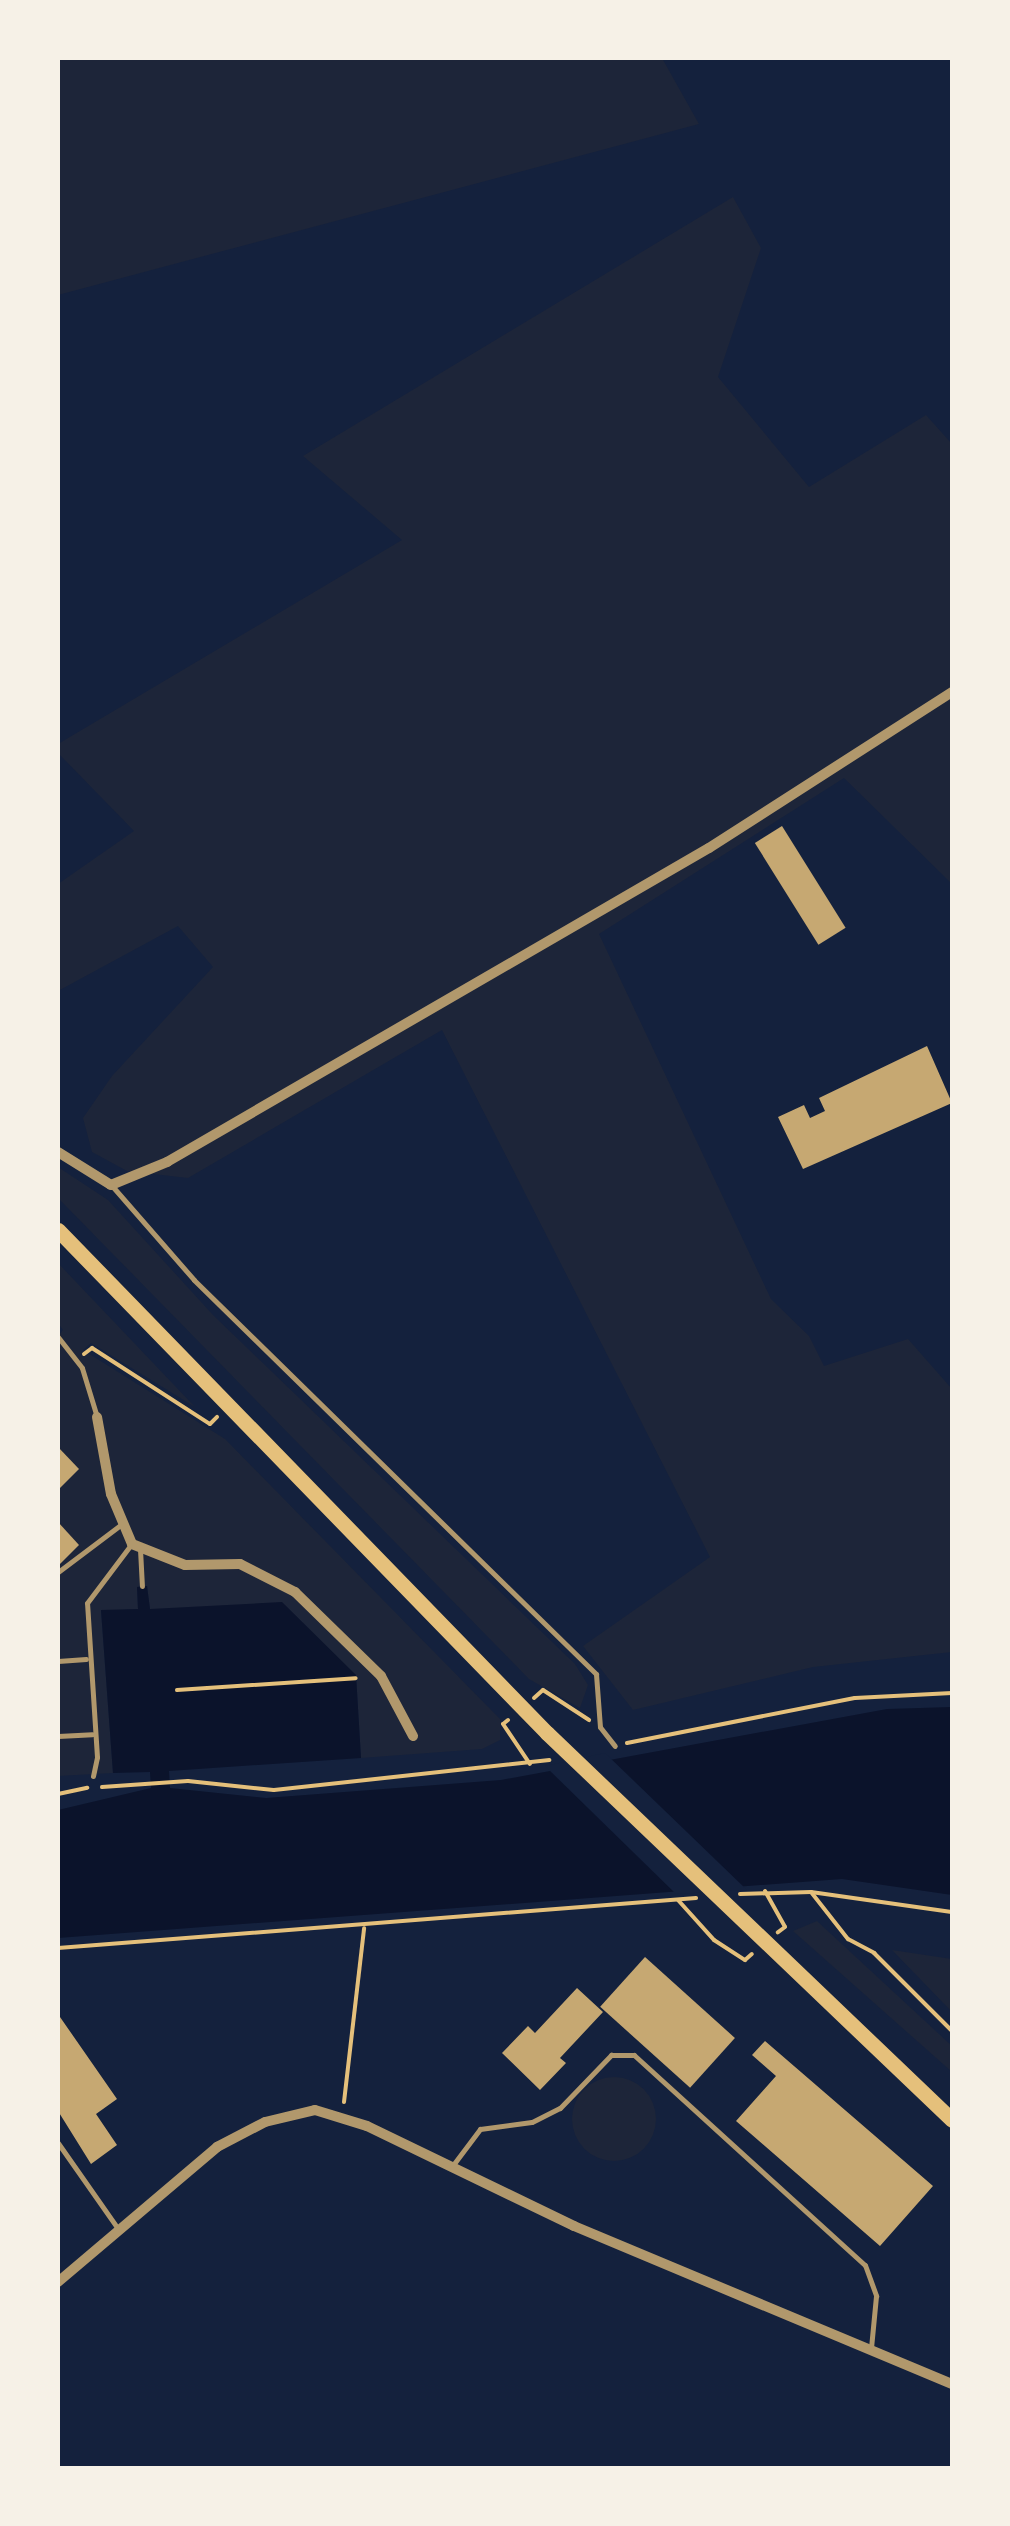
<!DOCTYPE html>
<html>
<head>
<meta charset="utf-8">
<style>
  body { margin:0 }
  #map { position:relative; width:1010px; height:2526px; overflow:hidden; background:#14213d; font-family:Ubuntu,sans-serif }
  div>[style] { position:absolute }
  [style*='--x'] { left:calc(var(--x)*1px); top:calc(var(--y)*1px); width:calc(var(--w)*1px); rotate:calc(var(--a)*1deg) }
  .green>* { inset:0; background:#1d2539 }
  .round { border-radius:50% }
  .water>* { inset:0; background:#0b132b }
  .pier>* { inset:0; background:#14213d }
  .building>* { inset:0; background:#c6a872; transform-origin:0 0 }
  .path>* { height:4px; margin:-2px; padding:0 2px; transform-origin:2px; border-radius:2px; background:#e5c07b }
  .service>* { height:5px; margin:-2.5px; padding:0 2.5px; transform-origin:2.5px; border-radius:2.5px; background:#b1986c }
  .minor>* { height:10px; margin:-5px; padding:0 5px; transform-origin:5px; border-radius:5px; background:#b1986c }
  .primary>* { height:15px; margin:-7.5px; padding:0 7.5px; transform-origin:7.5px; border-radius:7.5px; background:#e5c07b }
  span { translate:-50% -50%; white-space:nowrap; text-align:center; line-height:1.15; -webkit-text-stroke:9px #f6f1e7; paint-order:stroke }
  .frame { position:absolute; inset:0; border:60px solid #f6f1e7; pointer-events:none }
</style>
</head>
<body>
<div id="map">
  <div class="green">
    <div style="clip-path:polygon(58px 58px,662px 58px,699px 124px,58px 295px)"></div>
    <div style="clip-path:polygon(733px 197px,761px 248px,718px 377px,809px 487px,926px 415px,952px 444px,952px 884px,844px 778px,599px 934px,771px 1299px,809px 1336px,824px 1366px,908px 1339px,952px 1389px,952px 1652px,813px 1667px,633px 1710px,583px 1646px,710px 1557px,442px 1030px,188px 1178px,127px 1171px,92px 1152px,83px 1118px,112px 1076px,213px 967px,178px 926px,58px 991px,58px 884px,134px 831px,58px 753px,58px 744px,402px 540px,303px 456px)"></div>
    <div style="clip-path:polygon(58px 1167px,108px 1200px,213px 1315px,575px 1664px,588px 1685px,580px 1708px,529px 1679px,58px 1198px)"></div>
    <div style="clip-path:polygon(58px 1263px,195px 1407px,91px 1343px,83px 1350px,225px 1439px,500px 1719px,500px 1740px,482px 1749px,361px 1758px,356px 1675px,150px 1609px,147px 1586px,137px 1587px,138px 1609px,101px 1611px,113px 1773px,58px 1776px,58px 1336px,63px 1330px,58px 1323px)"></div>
    <div style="clip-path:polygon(817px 1921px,952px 2046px,952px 2072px,793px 1931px)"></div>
    <div style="clip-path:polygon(892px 1950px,952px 1959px,952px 2012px)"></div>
    <div class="round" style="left:572px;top:2077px;width:84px;height:84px"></div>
  </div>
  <div class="water">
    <div style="clip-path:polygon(147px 1586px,150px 1609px,282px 1602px,356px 1675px,361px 1758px,169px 1771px,170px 1788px,266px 1798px,501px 1780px,887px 1709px,952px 1707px,952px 1895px,842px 1879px,58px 1938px,58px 1810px,151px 1788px,150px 1772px,113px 1773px,101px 1610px,138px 1609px,137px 1587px)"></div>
  </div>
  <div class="pier">
    <div style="clip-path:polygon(605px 1753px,747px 1890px,676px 1894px,545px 1766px)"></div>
  </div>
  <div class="building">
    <div style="left:782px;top:826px;width:120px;height:32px;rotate:58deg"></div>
    <div style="clip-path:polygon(927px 1046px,952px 1103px,803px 1169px,778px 1117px,804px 1105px,810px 1118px,825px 1111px,819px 1098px)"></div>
    <div style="clip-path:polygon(58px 1447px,79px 1469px,58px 1490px)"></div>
    <div style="clip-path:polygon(58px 1522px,79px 1545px,58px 1566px)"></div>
    <div style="left:645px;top:1957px;width:121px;height:67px;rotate:42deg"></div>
    <div style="clip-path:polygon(577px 1988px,603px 2012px,560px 2058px,566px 2063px,540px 2090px,502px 2053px,528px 2026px,535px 2033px)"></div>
    <div style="clip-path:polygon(60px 2017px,117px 2099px,96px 2114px,117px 2145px,91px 2164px,58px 2111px)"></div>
    <div style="clip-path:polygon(765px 2041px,933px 2186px,880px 2246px,736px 2121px,776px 2076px,752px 2055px)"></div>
  </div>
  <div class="path">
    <div style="--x:84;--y:1354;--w:10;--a:-37"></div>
    <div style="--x:92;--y:1348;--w:140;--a:32.8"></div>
    <div style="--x:210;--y:1424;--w:10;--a:-45"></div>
    <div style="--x:177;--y:1690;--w:179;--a:-3.8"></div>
    <div style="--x:534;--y:1698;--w:12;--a:-42"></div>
    <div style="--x:543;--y:1690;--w:55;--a:33.1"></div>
    <div style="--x:508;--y:1720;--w:6;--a:141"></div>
    <div style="--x:503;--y:1724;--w:48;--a:56"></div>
    <div style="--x:627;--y:1743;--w:232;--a:-11.2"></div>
    <div style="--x:855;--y:1698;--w:97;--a:-3"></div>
    <div style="--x:102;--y:1787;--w:86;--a:-4"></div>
    <div style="--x:188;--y:1781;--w:86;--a:6"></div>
    <div style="--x:274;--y:1790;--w:277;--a:-6.2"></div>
    <div style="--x:58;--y:1794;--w:30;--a:-12"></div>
    <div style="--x:765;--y:1891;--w:41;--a:60.9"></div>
    <div style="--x:785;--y:1927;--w:9;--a:144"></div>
    <div style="--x:811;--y:1892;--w:60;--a:51.8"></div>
    <div style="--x:848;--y:1939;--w:30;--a:28"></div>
    <div style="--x:874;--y:1953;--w:110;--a:45"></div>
    <div style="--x:740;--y:1894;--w:71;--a:-1.6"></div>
    <div style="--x:811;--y:1892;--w:142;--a:8.1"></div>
    <div style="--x:678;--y:1900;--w:54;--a:48"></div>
    <div style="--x:714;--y:1940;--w:37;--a:33"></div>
    <div style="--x:745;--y:1960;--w:9;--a:-41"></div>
    <div style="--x:58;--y:1948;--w:640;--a:-4.48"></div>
    <div style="--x:344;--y:2102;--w:175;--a:-83.4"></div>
  </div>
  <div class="service">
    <div style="--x:113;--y:1187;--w:123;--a:48.9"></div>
    <div style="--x:194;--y:1280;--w:563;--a:44.42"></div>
    <div style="--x:596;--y:1674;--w:53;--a:85.7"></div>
    <div style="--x:600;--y:1727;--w:24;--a:52"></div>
    <div style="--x:58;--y:1337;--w:39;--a:52"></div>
    <div style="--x:82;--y:1368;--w:51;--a:73"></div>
    <div style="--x:140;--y:1549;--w:37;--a:87"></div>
    <div style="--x:58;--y:1572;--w:81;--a:-37"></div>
    <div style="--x:58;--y:1661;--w:28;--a:-4"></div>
    <div style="--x:58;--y:1736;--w:34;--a:-3"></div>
    <div style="--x:93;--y:1776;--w:19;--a:-78"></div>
    <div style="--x:97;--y:1757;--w:154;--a:-93.7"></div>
    <div style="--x:87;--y:1603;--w:71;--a:-53"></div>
    <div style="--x:58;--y:2143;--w:106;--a:55"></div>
    <div style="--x:453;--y:2165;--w:45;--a:-53.1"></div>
    <div style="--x:480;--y:2129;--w:52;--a:-7.7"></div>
    <div style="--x:532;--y:2122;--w:31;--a:-27"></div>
    <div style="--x:560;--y:2108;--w:74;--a:-46.1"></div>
    <div style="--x:611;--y:2055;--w:23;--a:0"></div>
    <div style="--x:634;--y:2055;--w:312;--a:42.3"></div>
    <div style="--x:865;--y:2265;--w:33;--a:70"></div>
    <div style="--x:876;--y:2296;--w:52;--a:95.5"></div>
  </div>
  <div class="minor">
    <div style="--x:58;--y:1152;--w:62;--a:31.9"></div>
    <div style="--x:111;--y:1185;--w:61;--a:-22.3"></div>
    <div style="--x:167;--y:1162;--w:626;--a:-30.09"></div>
    <div style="--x:709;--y:848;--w:289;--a:-32.7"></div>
    <div style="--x:97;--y:1417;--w:78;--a:79.7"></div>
    <div style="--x:111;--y:1494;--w:54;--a:67.2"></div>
    <div style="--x:132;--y:1544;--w:57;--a:21.6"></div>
    <div style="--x:185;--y:1565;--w:55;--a:-1"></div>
    <div style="--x:240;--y:1564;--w:62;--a:27"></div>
    <div style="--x:295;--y:1592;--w:120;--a:44.3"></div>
    <div style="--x:381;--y:1676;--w:68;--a:61.9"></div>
    <div style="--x:58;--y:2282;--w:209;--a:-40.3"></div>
    <div style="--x:217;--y:2147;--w:54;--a:-27.5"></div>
    <div style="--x:265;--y:2122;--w:51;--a:-13.5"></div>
    <div style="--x:315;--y:2110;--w:54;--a:17.1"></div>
    <div style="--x:367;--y:2126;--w:230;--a:25.8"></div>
    <div style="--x:574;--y:2226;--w:410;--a:22.7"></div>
  </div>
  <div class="primary">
    <div style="--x:58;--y:1230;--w:702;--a:45.81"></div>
    <div style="--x:547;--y:1733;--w:560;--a:43.7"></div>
  </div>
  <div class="frame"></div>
</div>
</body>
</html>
